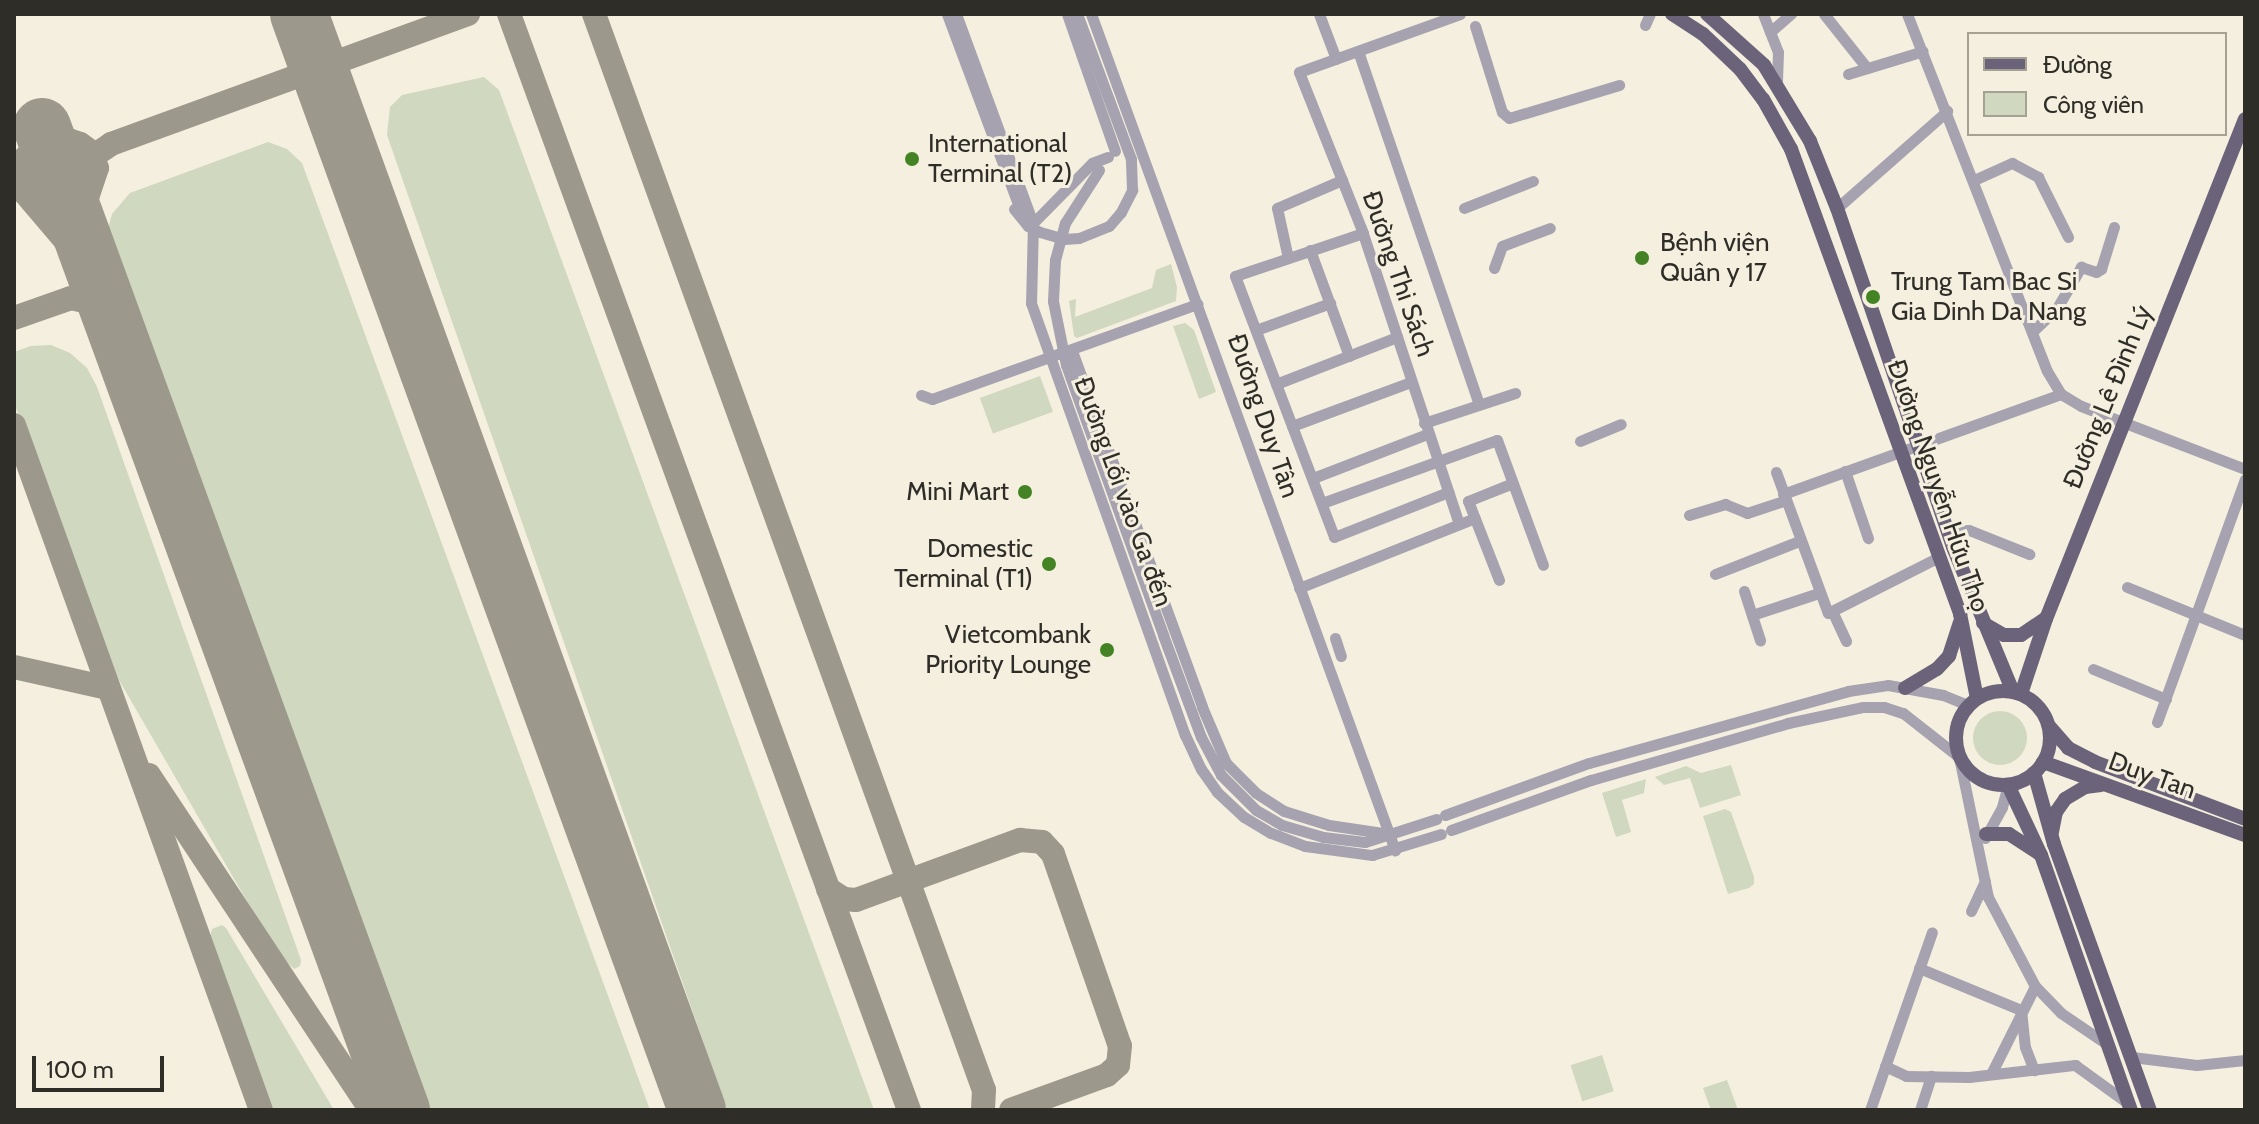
<!DOCTYPE html>
<html>
<head>
<meta charset="utf-8">
<style>
  body { margin:0 }
  #map { position:relative; width:2259px; height:1124px; overflow:hidden; background:#f4efde; font-family:Cabin,sans-serif }
  div>[style] { position:absolute }
  [style*='--x'] { left:calc(var(--x)*1px); top:calc(var(--y)*1px); width:calc(var(--w)*1px); rotate:calc(var(--a)*1deg) }
  .green>* { inset:0; background:#d0d8bf; transform-origin:0 0 }
  .round { border-radius:50% }
  .taxiway>* { height:24px; margin:-12px; padding:0 12px; transform-origin:12px; border-radius:12px; background:#9c988c }
  .runway>* { height:58px; margin:-29px; padding:0 29px; transform-origin:29px; border-radius:29px; background:#9c988c }
  .minor>* { height:11px; margin:-5.5px; padding:0 5.5px; transform-origin:5.5px; border-radius:5.5px; background:#a6a2af }
  .major>* { height:14px; margin:-7px; padding:0 7px; transform-origin:7px; border-radius:7px; background:#6b6379 }
  .major>.ring { margin:-7px; padding:0; box-sizing:content-box; background:none; border:14px solid #6b6379; border-radius:50% }
  .minor-bridge>* { height:11px; margin:-5.5px; padding:0 5.5px; transform-origin:5.5px; border-radius:5.5px; background:#a6a2af }
  .dots>* { width:22px; height:22px; translate:-50% -50%; box-sizing:border-box; border:4px solid #f4efde; border-radius:50% }
  span { translate:-50% -50%; white-space:nowrap; text-align:center; line-height:1.15; -webkit-text-stroke:6px #f4efde; paint-order:stroke }
  .poi-label { font-size:26px; color:#2f2d27 }
  .left { translate:0 -50%; text-align:left }
  .right { translate:-100% -50%; text-align:right }
  .street-label { font-size:26px; color:#2f2d27 }
  .frame { position:absolute; inset:0; border:16px solid #2f2d27; pointer-events:none }
  .legend { position:absolute; left:1967px; top:32px; width:260px; height:104px; box-sizing:border-box; background:#f4efde; border:2px solid #a5a195; margin:0; padding:10px 14px; list-style:none; font-size:24px; color:#2f2d27 }
  .legend li { display:flex; align-items:center; gap:16px; height:40px }
  .legend b { width:40px; border:2px solid #a5a195 }
  .scale { position:absolute; left:32px; top:1056px; width:132px; height:36px; box-sizing:border-box; border:4px solid #2f2d27; border-top:0; padding-left:10px; font-size:24px; line-height:28px; white-space:nowrap; color:#2f2d27; -webkit-text-stroke:6px #f4efde; paint-order:stroke }
</style>
</head>
<body>
<div id="map">
  <div class="green">
    <div style="clip-path:polygon(484px 77px,499px 90px,874px 1110px,727px 1110px,387px 135px,390px 107px,402px 95px)"></div>
    <div style="clip-path:polygon(268px 142px,287px 149px,302px 163px,650px 1110px,420px 1110px,104px 243px,112px 214px,130px 193px)"></div>
    <div style="clip-path:polygon(1171px 264px,1177px 287px,1176px 301px,1077px 338px,1074px 336px,1069px 301px,1076px 299px,1075px 317px,1152px 288px,1156px 270px)"></div>
    <div style="clip-path:polygon(1185px 323px,1194px 330px,1216px 392px,1199px 399px,1173px 326px)"></div>
    <div style="clip-path:polygon(51px 345px,70px 353px,87px 368px,97px 387px,301px 960px,300px 966px,294px 969px,277px 953px,119px 680px,14px 403px,14px 352px,31px 346px)"></div>
    <div style="left:1040px;top:376px;width:38px;height:64px;rotate:70deg"></div>
    <div class="round" style="left:1973px;top:711px;width:54px;height:54px"></div>
    <div style="clip-path:polygon(1731px 765px,1741px 795px,1700px 808px,1690px 778px,1664px 785px,1655px 777px,1686px 766px,1701px 773px)"></div>
    <div style="clip-path:polygon(1646px 779px,1644px 793px,1622px 800px,1631px 832px,1616px 837px,1602px 793px)"></div>
    <div style="clip-path:polygon(1725px 809px,1731px 812px,1754px 877px,1754px 884px,1749px 888px,1728px 894px,1703px 816px)"></div>
    <div style="clip-path:polygon(222px 925px,226px 928px,334px 1110px,274px 1110px,210px 937px,212px 929px)"></div>
    <div style="left:1602px;top:1055px;width:38px;height:33px;rotate:72deg"></div>
    <div style="clip-path:polygon(1727px 1080px,1738px 1110px,1711px 1110px,1703px 1088px)"></div>
  </div>
  <div class="taxiway">
    <div style="--x:509;--y:14;--w:1167;--a:69.95"></div>
    <div style="--x:594;--y:14;--w:1144;--a:70.08"></div>
    <div style="--x:984;--y:1090;--w:20;--a:93"></div>
    <div style="--x:92;--y:157;--w:23;--a:-34"></div>
    <div style="--x:111;--y:144;--w:380;--a:-20"></div>
    <div style="--x:78;--y:225;--w:60;--a:-71.6"></div>
    <div style="--x:97;--y:168;--w:21;--a:-118"></div>
    <div style="--x:87;--y:149;--w:9;--a:-144"></div>
    <div style="--x:80;--y:144;--w:20;--a:-160"></div>
    <div style="--x:61;--y:137;--w:16;--a:169"></div>
    <div style="--x:45;--y:140;--w:27;--a:138"></div>
    <div style="--x:25;--y:158;--w:19;--a:102"></div>
    <div style="--x:21;--y:177;--w:15;--a:79"></div>
    <div style="--x:24;--y:192;--w:114;--a:49.6"></div>
    <div style="--x:14;--y:318;--w:60;--a:-19.3"></div>
    <div style="--x:71;--y:298;--w:28;--a:13"></div>
    <div style="--x:98;--y:304;--w:14;--a:30"></div>
    <div style="--x:14;--y:425;--w:728;--a:70.17"></div>
    <div style="--x:14;--y:667;--w:96;--a:12.6"></div>
    <div style="--x:149;--y:775;--w:402;--a:56.5"></div>
    <div style="--x:828;--y:889;--w:19;--a:32"></div>
    <div style="--x:844;--y:899;--w:12;--a:5"></div>
    <div style="--x:856;--y:900;--w:175;--a:-20.1"></div>
    <div style="--x:1020;--y:840;--w:22;--a:5"></div>
    <div style="--x:1042;--y:842;--w:16;--a:47"></div>
    <div style="--x:1053;--y:854;--w:203;--a:70.8"></div>
    <div style="--x:1120;--y:1046;--w:19;--a:96"></div>
    <div style="--x:1118;--y:1065;--w:15;--a:138"></div>
    <div style="--x:1107;--y:1075;--w:102;--a:160"></div>
  </div>
  <div class="runway">
    <div style="--x:299;--y:14;--w:1166;--a:70.04"></div>
    <div style="--x:42;--y:127;--w:1047;--a:69.94"></div>
  </div>
  <div class="minor">
    <div style="--x:947;--y:14;--w:206;--a:69.5"></div>
    <div style="--x:1019;--y:207;--w:14;--a:54"></div>
    <div style="--x:956;--y:14;--w:223;--a:69.8"></div>
    <div style="--x:1033;--y:223;--w:80;--a:91.4"></div>
    <div style="--x:1031;--y:303;--w:459;--a:70.4"></div>
    <div style="--x:1185;--y:735;--w:38;--a:65"></div>
    <div style="--x:1201;--y:769;--w:28;--a:55"></div>
    <div style="--x:1217;--y:792;--w:37;--a:43"></div>
    <div style="--x:1244;--y:817;--w:31;--a:31"></div>
    <div style="--x:1271;--y:833;--w:36;--a:21"></div>
    <div style="--x:1305;--y:846;--w:68;--a:7.7"></div>
    <div style="--x:1372;--y:855;--w:72;--a:-16.9"></div>
    <div style="--x:1067;--y:14;--w:145;--a:70.7"></div>
    <div style="--x:1091;--y:14;--w:890;--a:70.02"></div>
    <div style="--x:1319;--y:14;--w:48;--a:69.3"></div>
    <div style="--x:1763;--y:14;--w:41;--a:68.5"></div>
    <div style="--x:1778;--y:52;--w:32;--a:92"></div>
    <div style="--x:1824;--y:14;--w:69;--a:51.5"></div>
    <div style="--x:1907;--y:14;--w:383;--a:68.6"></div>
    <div style="--x:2047;--y:371;--w:27;--a:59"></div>
    <div style="--x:2061;--y:394;--w:23;--a:31"></div>
    <div style="--x:2081;--y:406;--w:176;--a:21"></div>
    <div style="--x:1645;--y:25;--w:12;--a:-66"></div>
    <div style="--x:1475;--y:26;--w:90;--a:72.6"></div>
    <div style="--x:1502;--y:112;--w:9;--a:41"></div>
    <div style="--x:1509;--y:118;--w:115;--a:-16.7"></div>
    <div style="--x:1770;--y:32;--w:28;--a:-41"></div>
    <div style="--x:1358;--y:51;--w:373;--a:71.1"></div>
    <div style="--x:1848;--y:74;--w:78;--a:-17"></div>
    <div style="--x:1974;--y:180;--w:42;--a:-24.1"></div>
    <div style="--x:2012;--y:163;--w:30;--a:28"></div>
    <div style="--x:2038;--y:177;--w:67;--a:63.4"></div>
    <div style="--x:1464;--y:208;--w:74;--a:-21.4"></div>
    <div style="--x:1837;--y:208;--w:147;--a:-41.4"></div>
    <div style="--x:1033;--y:223;--w:84;--a:-45.5"></div>
    <div style="--x:1092;--y:163;--w:17;--a:-21"></div>
    <div style="--x:1363;--y:233;--w:135;--a:161.4"></div>
    <div style="--x:1235;--y:276;--w:279;--a:69.2"></div>
    <div style="--x:1334;--y:537;--w:123;--a:-21.5"></div>
    <div style="--x:1310;--y:250;--w:113;--a:69.8"></div>
    <div style="--x:1288;--y:258;--w:51;--a:-102.4"></div>
    <div style="--x:1277;--y:208;--w:71;--a:-23.3"></div>
    <div style="--x:1494;--y:268;--w:23;--a:-70"></div>
    <div style="--x:1502;--y:246;--w:51;--a:-20.6"></div>
    <div style="--x:1256;--y:330;--w:79;--a:-20"></div>
    <div style="--x:2032;--y:332;--w:35;--a:-44"></div>
    <div style="--x:2057;--y:308;--w:48;--a:-59.7"></div>
    <div style="--x:2081;--y:267;--w:16;--a:18"></div>
    <div style="--x:2096;--y:272;--w:6;--a:-31"></div>
    <div style="--x:2101;--y:269;--w:44;--a:-72.8"></div>
    <div style="--x:1072;--y:351;--w:379;--a:69.9"></div>
    <div style="--x:1202;--y:707;--w:61;--a:66.8"></div>
    <div style="--x:1226;--y:763;--w:42;--a:45"></div>
    <div style="--x:1256;--y:793;--w:33;--a:33"></div>
    <div style="--x:1284;--y:811;--w:47;--a:17.3"></div>
    <div style="--x:1329;--y:825;--w:61;--a:8.5"></div>
    <div style="--x:1066;--y:365;--w:287;--a:70.2"></div>
    <div style="--x:1163;--y:635;--w:109;--a:69.6"></div>
    <div style="--x:1201;--y:737;--w:43;--a:62.2"></div>
    <div style="--x:1221;--y:775;--w:49;--a:45"></div>
    <div style="--x:1256;--y:810;--w:30;--a:30"></div>
    <div style="--x:1282;--y:825;--w:43;--a:16.3"></div>
    <div style="--x:1323;--y:837;--w:42;--a:6.8"></div>
    <div style="--x:1365;--y:842;--w:75;--a:-17.9"></div>
    <div style="--x:1276;--y:384;--w:130;--a:-21.2"></div>
    <div style="--x:921;--y:395;--w:12;--a:20"></div>
    <div style="--x:932;--y:399;--w:282;--a:-19.7"></div>
    <div style="--x:1424;--y:423;--w:96;--a:-18.2"></div>
    <div style="--x:1292;--y:426;--w:127;--a:-20.3"></div>
    <div style="--x:1580;--y:441;--w:44;--a:-22.5"></div>
    <div style="--x:1845;--y:471;--w:71;--a:71.1"></div>
    <div style="--x:1776;--y:472;--w:150;--a:69.8"></div>
    <div style="--x:1828;--y:613;--w:124;--a:-26.8"></div>
    <div style="--x:1313;--y:478;--w:122;--a:-21.1"></div>
    <div style="--x:1783;--y:494;--w:295;--a:-19.8"></div>
    <div style="--x:1322;--y:503;--w:186;--a:-19.8"></div>
    <div style="--x:1497;--y:440;--w:133;--a:69.8"></div>
    <div style="--x:1689;--y:515;--w:38;--a:-17"></div>
    <div style="--x:1725;--y:504;--w:24;--a:22"></div>
    <div style="--x:1747;--y:513;--w:41;--a:-18.4"></div>
    <div style="--x:1459;--y:524;--w:306;--a:-108.3"></div>
    <div style="--x:1363;--y:233;--w:173;--a:-111.7"></div>
    <div style="--x:1299;--y:72;--w:171;--a:-19.8"></div>
    <div style="--x:1947;--y:529;--w:22;--a:3"></div>
    <div style="--x:1969;--y:530;--w:65;--a:21.8"></div>
    <div style="--x:1715;--y:574;--w:90;--a:-21.4"></div>
    <div style="--x:1499;--y:580;--w:85;--a:-111.4"></div>
    <div style="--x:1468;--y:501;--w:48;--a:-21.8"></div>
    <div style="--x:2127;--y:587;--w:127;--a:22.1"></div>
    <div style="--x:1299;--y:588;--w:189;--a:-21.7"></div>
    <div style="--x:1744;--y:591;--w:52;--a:71.9"></div>
    <div style="--x:1833;--y:613;--w:31;--a:65"></div>
    <div style="--x:1752;--y:615;--w:71;--a:-18.2"></div>
    <div style="--x:1335;--y:638;--w:19;--a:72"></div>
    <div style="--x:2093;--y:669;--w:79;--a:22.3"></div>
    <div style="--x:2157;--y:722;--w:258;--a:-70.1"></div>
    <div style="--x:1445;--y:815;--w:153;--a:-19.9"></div>
    <div style="--x:1589;--y:763;--w:269;--a:-15.5"></div>
    <div style="--x:1848;--y:691;--w:40;--a:-8.5"></div>
    <div style="--x:1888;--y:685;--w:56;--a:10.3"></div>
    <div style="--x:1943;--y:695;--w:27;--a:22"></div>
    <div style="--x:1451;--y:830;--w:149;--a:-19.7"></div>
    <div style="--x:1591;--y:780;--w:205;--a:-16.1"></div>
    <div style="--x:1788;--y:723;--w:77;--a:-12"></div>
    <div style="--x:1863;--y:707;--w:21;--a:0"></div>
    <div style="--x:1884;--y:707;--w:20;--a:18"></div>
    <div style="--x:1903;--y:713;--w:71;--a:38.2"></div>
    <div style="--x:1959;--y:757;--w:143;--a:78.3"></div>
    <div style="--x:1988;--y:897;--w:101;--a:62.2"></div>
    <div style="--x:2035;--y:986;--w:37;--a:46"></div>
    <div style="--x:2061;--y:1013;--w:57;--a:34.2"></div>
    <div style="--x:1985;--y:838;--w:35;--a:-61"></div>
    <div style="--x:2002;--y:807;--w:23;--a:-75"></div>
    <div style="--x:1971;--y:911;--w:33;--a:-65"></div>
    <div style="--x:1919;--y:968;--w:110;--a:22.4"></div>
    <div style="--x:2021;--y:1010;--w:37;--a:84"></div>
    <div style="--x:2025;--y:1047;--w:25;--a:69"></div>
    <div style="--x:2132;--y:1057;--w:65;--a:7"></div>
    <div style="--x:2197;--y:1065;--w:48;--a:-5.9"></div>
    <div style="--x:1885;--y:1066;--w:23;--a:25"></div>
    <div style="--x:1906;--y:1076;--w:63;--a:0.9"></div>
    <div style="--x:1969;--y:1077;--w:107;--a:-6.5"></div>
    <div style="--x:2075;--y:1065;--w:67;--a:35.8"></div>
    <div style="--x:1991;--y:1074;--w:98;--a:-63.4"></div>
    <div style="--x:1870;--y:1110;--w:188;--a:-70.8"></div>
    <div style="--x:1920;--y:1110;--w:36;--a:-72"></div>
  </div>
  <div class="major">
    <div style="--x:1672;--y:14;--w:37;--a:33"></div>
    <div style="--x:1703;--y:34;--w:51;--a:43.4"></div>
    <div style="--x:1740;--y:69;--w:38;--a:53"></div>
    <div style="--x:1763;--y:99;--w:57;--a:60.8"></div>
    <div style="--x:1791;--y:149;--w:495;--a:70"></div>
    <div style="--x:1960;--y:614;--w:86;--a:78.6"></div>
    <div style="--x:1707;--y:14;--w:76;--a:41.8"></div>
    <div style="--x:1764;--y:65;--w:89;--a:58.8"></div>
    <div style="--x:1810;--y:141;--w:72;--a:68.1"></div>
    <div style="--x:1837;--y:208;--w:358;--a:71.1"></div>
    <div style="--x:1953;--y:547;--w:157;--a:67.5"></div>
    <div style="--x:1983;--y:623;--w:24;--a:30"></div>
    <div style="--x:2004;--y:635;--w:17;--a:0"></div>
    <div style="--x:2021;--y:635;--w:29;--a:-34"></div>
    <div style="--x:1905;--y:688;--w:37;--a:-31"></div>
    <div style="--x:1937;--y:669;--w:18;--a:-47"></div>
    <div style="--x:1949;--y:656;--w:35;--a:-72"></div>
    <div class="ring" style="left:1956px;top:691px;width:80px;height:80px"></div>
    <div style="--x:2021;--y:694;--w:79;--a:-71.6"></div>
    <div style="--x:2046;--y:619;--w:538;--a:-68.3"></div>
    <div style="--x:2050;--y:727;--w:28;--a:49"></div>
    <div style="--x:2068;--y:748;--w:30;--a:27"></div>
    <div style="--x:2095;--y:762;--w:160;--a:20.8"></div>
    <div style="--x:2043;--y:762;--w:215;--a:19.9"></div>
    <div style="--x:2034;--y:773;--w:74;--a:74.3"></div>
    <div style="--x:2054;--y:844;--w:283;--a:70.2"></div>
    <div style="--x:2008;--y:785;--w:77;--a:64.8"></div>
    <div style="--x:2041;--y:855;--w:270;--a:70.6"></div>
    <div style="--x:2052;--y:832;--w:20;--a:-79"></div>
    <div style="--x:2056;--y:812;--w:16;--a:-55"></div>
    <div style="--x:2065;--y:799;--w:23;--a:-31"></div>
    <div style="--x:2085;--y:787;--w:16;--a:-7"></div>
    <div style="--x:1986;--y:834;--w:23;--a:0"></div>
    <div style="--x:2009;--y:834;--w:37;--a:33"></div>
  </div>
  <div class="minor-bridge">
    <div style="--x:1014;--y:209;--w:22;--a:51"></div>
    <div style="--x:1028;--y:226;--w:13;--a:27"></div>
    <div style="--x:1040;--y:232;--w:25;--a:16"></div>
    <div style="--x:1064;--y:239;--w:15;--a:-4"></div>
    <div style="--x:1079;--y:238;--w:32;--a:-22"></div>
    <div style="--x:1109;--y:226;--w:18;--a:-49"></div>
    <div style="--x:1121;--y:212;--w:25;--a:-63"></div>
    <div style="--x:1132;--y:190;--w:31;--a:-92"></div>
    <div style="--x:1131;--y:159;--w:155;--a:-110.4"></div>
    <div style="--x:1066;--y:365;--w:65;--a:-101.5"></div>
    <div style="--x:1053;--y:301;--w:41;--a:-87.2"></div>
    <div style="--x:1055;--y:260;--w:38;--a:-75"></div>
    <div style="--x:1065;--y:223;--w:63;--a:-57.3"></div>
  </div>
  <div class="dots">
    <div style="left:912px;top:159px;background:#438324"></div>
    <div style="left:1642px;top:258px;background:#438324"></div>
    <div style="left:1873px;top:297px;background:#438324"></div>
    <div style="left:1025px;top:492px;background:#438324"></div>
    <div style="left:1049px;top:564px;background:#438324"></div>
    <div style="left:1107px;top:650px;background:#438324"></div>
  </div>
  <div class="poi-label">
    <span class="left" style="left:928px;top:159px">International<br>Terminal (T2)</span>
    <span class="left" style="left:1660px;top:258px">Bệnh viện<br>Quân y 17</span>
    <span class="left" style="left:1891px;top:297px">Trung Tam Bac Si<br>Gia Dinh Da Nang</span>
    <span class="right" style="left:1009px;top:492px">Mini Mart</span>
    <span class="right" style="left:1033px;top:564px">Domestic<br>Terminal (T1)</span>
    <span class="right" style="left:1091px;top:650px">Vietcombank<br>Priority Lounge</span>
  </div>
  <div class="street-label">
    <span style="left:1398px;top:274px;rotate:71deg">Đường Thi Sách</span>
    <span style="left:2108px;top:397px;rotate:-68deg">Đường Lê Đình Lý</span>
    <span style="left:1263px;top:416px;rotate:71deg">Đường Duy Tân</span>
    <span style="left:1938px;top:486px;rotate:71deg">Đường Nguyễn Hữu Thọ</span>
    <span style="left:1123px;top:492px;rotate:70deg">Đường Lối vào Ga đến</span>
    <span style="left:2152px;top:776px;rotate:20deg">Duy Tan</span>
  </div>
  <div class="frame"></div>
  <ul class="legend">
  <li><b style="height:10px;background:#6b6379"></b>Đường</li>
  <li><b style="height:22px;background:#d0d8bf"></b>Công viên</li>
  </ul>
  <div class="scale">100 m</div>
</div>
</body>
</html>
